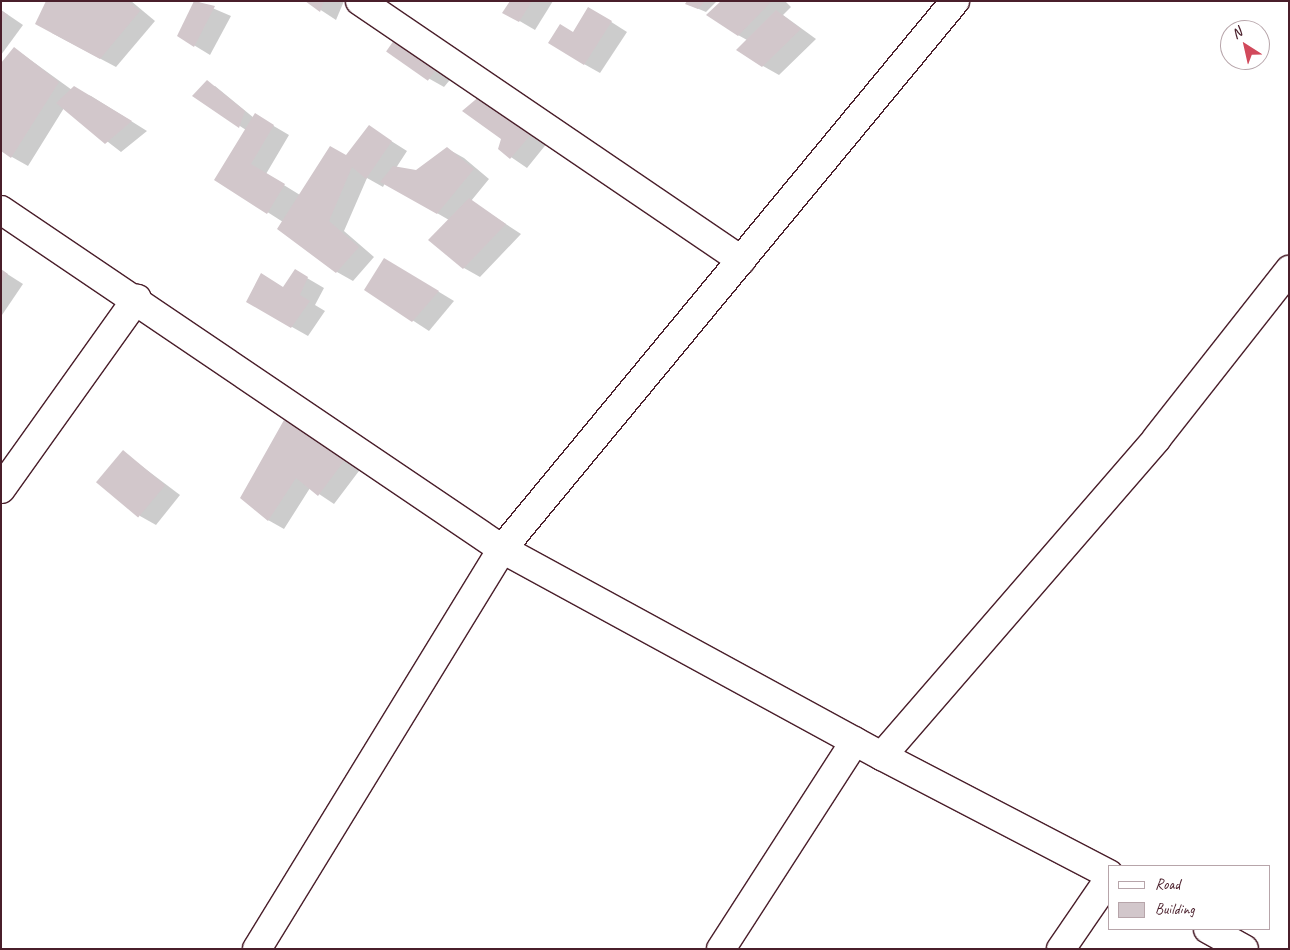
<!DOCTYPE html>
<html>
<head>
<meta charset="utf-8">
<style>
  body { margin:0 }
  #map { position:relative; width:1290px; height:950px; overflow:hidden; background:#fff; font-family:Caveat,sans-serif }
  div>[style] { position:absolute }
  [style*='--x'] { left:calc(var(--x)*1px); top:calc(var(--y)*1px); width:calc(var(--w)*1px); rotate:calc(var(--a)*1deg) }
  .shadow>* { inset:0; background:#0003 }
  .building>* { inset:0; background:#d2c7cb; transform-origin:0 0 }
  .roads { filter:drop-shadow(1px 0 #4a1f2b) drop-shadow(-1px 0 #4a1f2b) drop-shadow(0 1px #4a1f2b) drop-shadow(0 -1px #4a1f2b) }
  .minor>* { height:28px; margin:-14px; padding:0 14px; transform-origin:14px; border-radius:14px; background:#fff }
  span { translate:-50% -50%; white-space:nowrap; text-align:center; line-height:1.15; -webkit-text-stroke:4px #fff; paint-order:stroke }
  .frame { position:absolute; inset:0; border:2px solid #4a1f2b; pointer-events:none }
  .legend { position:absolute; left:1108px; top:865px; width:162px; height:65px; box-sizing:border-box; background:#fff; border:1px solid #b7a5aa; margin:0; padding:6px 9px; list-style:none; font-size:15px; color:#4a1f2b }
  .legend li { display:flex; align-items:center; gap:10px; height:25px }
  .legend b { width:25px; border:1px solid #b7a5aa }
  .north { position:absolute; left:1220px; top:20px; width:50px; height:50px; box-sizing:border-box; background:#fff; border:1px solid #b7a5aa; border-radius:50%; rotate:325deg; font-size:14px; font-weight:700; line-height:20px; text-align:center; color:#4a1f2b }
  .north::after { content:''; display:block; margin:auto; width:18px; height:22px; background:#d1495b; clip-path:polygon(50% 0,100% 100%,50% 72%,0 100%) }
</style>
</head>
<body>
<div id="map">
  <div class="shadow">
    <div style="clip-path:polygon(47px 1px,131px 1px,155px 21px,116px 67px,52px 33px)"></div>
    <div style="clip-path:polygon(196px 1px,231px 16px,210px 55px,179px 36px)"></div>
    <div style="clip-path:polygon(307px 1px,344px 1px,336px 20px)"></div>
    <div style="clip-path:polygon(511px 1px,553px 1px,535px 30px,504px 12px)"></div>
    <div style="clip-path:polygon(689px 1px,717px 1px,706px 12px,687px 4px)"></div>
    <div style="clip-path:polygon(723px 1px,785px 1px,791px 7px,783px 15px,816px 39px,779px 75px,763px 66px,747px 40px,738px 35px)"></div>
    <div style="clip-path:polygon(1px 10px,23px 25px,1px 55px)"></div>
    <div style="clip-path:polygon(605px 18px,627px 32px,600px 73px,584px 64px,573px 33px)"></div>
    <div style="clip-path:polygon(398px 38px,454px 75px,444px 87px,428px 78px)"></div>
    <div style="clip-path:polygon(14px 48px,72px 90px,91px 96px,147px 131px,121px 152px,64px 108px,28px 166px,12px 157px,1px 150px)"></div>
    <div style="clip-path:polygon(215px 86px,254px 118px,255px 115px,289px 135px,266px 174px,300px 195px,346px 157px,369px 127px,407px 151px,396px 168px,416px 171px,448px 149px,464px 158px,489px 179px,471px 201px,521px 234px,480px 277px,464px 268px,449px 220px,385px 183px,383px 187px,367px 178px,344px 231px,374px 257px,353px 281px,337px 272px,283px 222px,216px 179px,246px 130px,194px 96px)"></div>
    <div style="clip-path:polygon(481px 96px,548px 142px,527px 168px,499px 149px,502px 138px)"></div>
    <div style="clip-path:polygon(401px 269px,454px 301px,429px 331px,366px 290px)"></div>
    <div style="clip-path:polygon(1px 270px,23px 284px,2px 315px,1px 315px)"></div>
    <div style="clip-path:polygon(295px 271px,324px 288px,315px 305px,325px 311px,308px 336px,248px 302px,283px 288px)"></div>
    <div style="clip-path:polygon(285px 421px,362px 467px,334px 504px,310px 488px,284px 529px,268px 520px)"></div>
    <div style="clip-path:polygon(123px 452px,180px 495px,156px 525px,140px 516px)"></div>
  </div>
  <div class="building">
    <div style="clip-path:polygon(46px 1px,128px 1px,140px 11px,100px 59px,35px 24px)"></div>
    <div style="clip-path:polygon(194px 1px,215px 6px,194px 47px,177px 36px)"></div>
    <div style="clip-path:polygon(305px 1px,324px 1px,320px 12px)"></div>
    <div style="clip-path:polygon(510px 1px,532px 1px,519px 22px,502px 13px)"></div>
    <div style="clip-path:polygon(687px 1px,705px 1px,698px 9px,685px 4px)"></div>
    <div style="clip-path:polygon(721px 1px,772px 1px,738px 36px,706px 15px)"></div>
    <div style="clip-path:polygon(588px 7px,612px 21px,584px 65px,548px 43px,560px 24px,573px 32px)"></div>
    <div style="clip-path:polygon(1px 10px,8px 15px,1px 24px)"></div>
    <div style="clip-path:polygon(776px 10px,801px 29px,762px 67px,736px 50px)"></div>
    <div style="left:397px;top:36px;width:51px;height:19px;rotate:35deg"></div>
    <div style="clip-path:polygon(14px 47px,59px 82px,11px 158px,1px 151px,1px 63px)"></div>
    <div style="clip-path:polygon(207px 80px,245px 111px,239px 128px,192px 96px)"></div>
    <div style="clip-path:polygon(74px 86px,132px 121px,105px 144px,56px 103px)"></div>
    <div style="clip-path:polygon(481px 95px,533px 132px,510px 159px,498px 149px,501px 139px,462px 111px)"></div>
    <div style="clip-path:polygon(255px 113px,274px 125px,251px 164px,285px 184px,267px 214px,214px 180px)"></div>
    <div style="clip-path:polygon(369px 125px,392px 141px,366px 179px,352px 167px,329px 221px,359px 247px,336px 273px,277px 229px,330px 146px,346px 155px)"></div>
    <div style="clip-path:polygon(447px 147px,474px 169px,437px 214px,380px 182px,393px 166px,416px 170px)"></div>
    <div style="clip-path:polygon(469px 198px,506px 224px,463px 269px,428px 240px)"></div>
    <div style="clip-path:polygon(384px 258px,439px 291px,412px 322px,364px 290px)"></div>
    <div style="clip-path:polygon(1px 269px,8px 274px,1px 284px)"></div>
    <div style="clip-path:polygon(295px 269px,308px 277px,300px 295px,310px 301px,291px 328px,246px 302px,261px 273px,283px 287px)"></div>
    <div style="clip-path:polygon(284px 420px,347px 457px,318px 496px,296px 478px,268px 521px,240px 498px)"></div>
    <div style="left:123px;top:450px;width:55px;height:42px;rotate:40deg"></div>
  </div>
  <div class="roads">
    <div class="minor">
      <div style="--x:360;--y:1;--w:461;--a:34.2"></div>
      <div style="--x:1;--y:210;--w:605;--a:34.08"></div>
      <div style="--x:502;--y:549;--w:433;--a:28.6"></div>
      <div style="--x:882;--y:756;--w:256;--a:27.5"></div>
      <div style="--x:1;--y:489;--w:234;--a:-54.5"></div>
      <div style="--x:882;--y:756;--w:420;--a:-49.1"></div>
      <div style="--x:1157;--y:438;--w:214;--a:-51.8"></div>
      <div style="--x:1208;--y:929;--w:41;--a:29.1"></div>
      <div style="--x:257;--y:949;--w:469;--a:-58.5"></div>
      <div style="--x:502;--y:549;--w:711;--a:-50.42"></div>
      <div style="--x:721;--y:949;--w:247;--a:-57.2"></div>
      <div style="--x:1061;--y:949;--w:85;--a:-55.6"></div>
    </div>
  </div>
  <div class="frame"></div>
  <ul class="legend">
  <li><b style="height:6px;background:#fff"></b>Road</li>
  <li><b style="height:14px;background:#d2c7cb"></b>Building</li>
  </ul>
  <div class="north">N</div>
</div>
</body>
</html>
